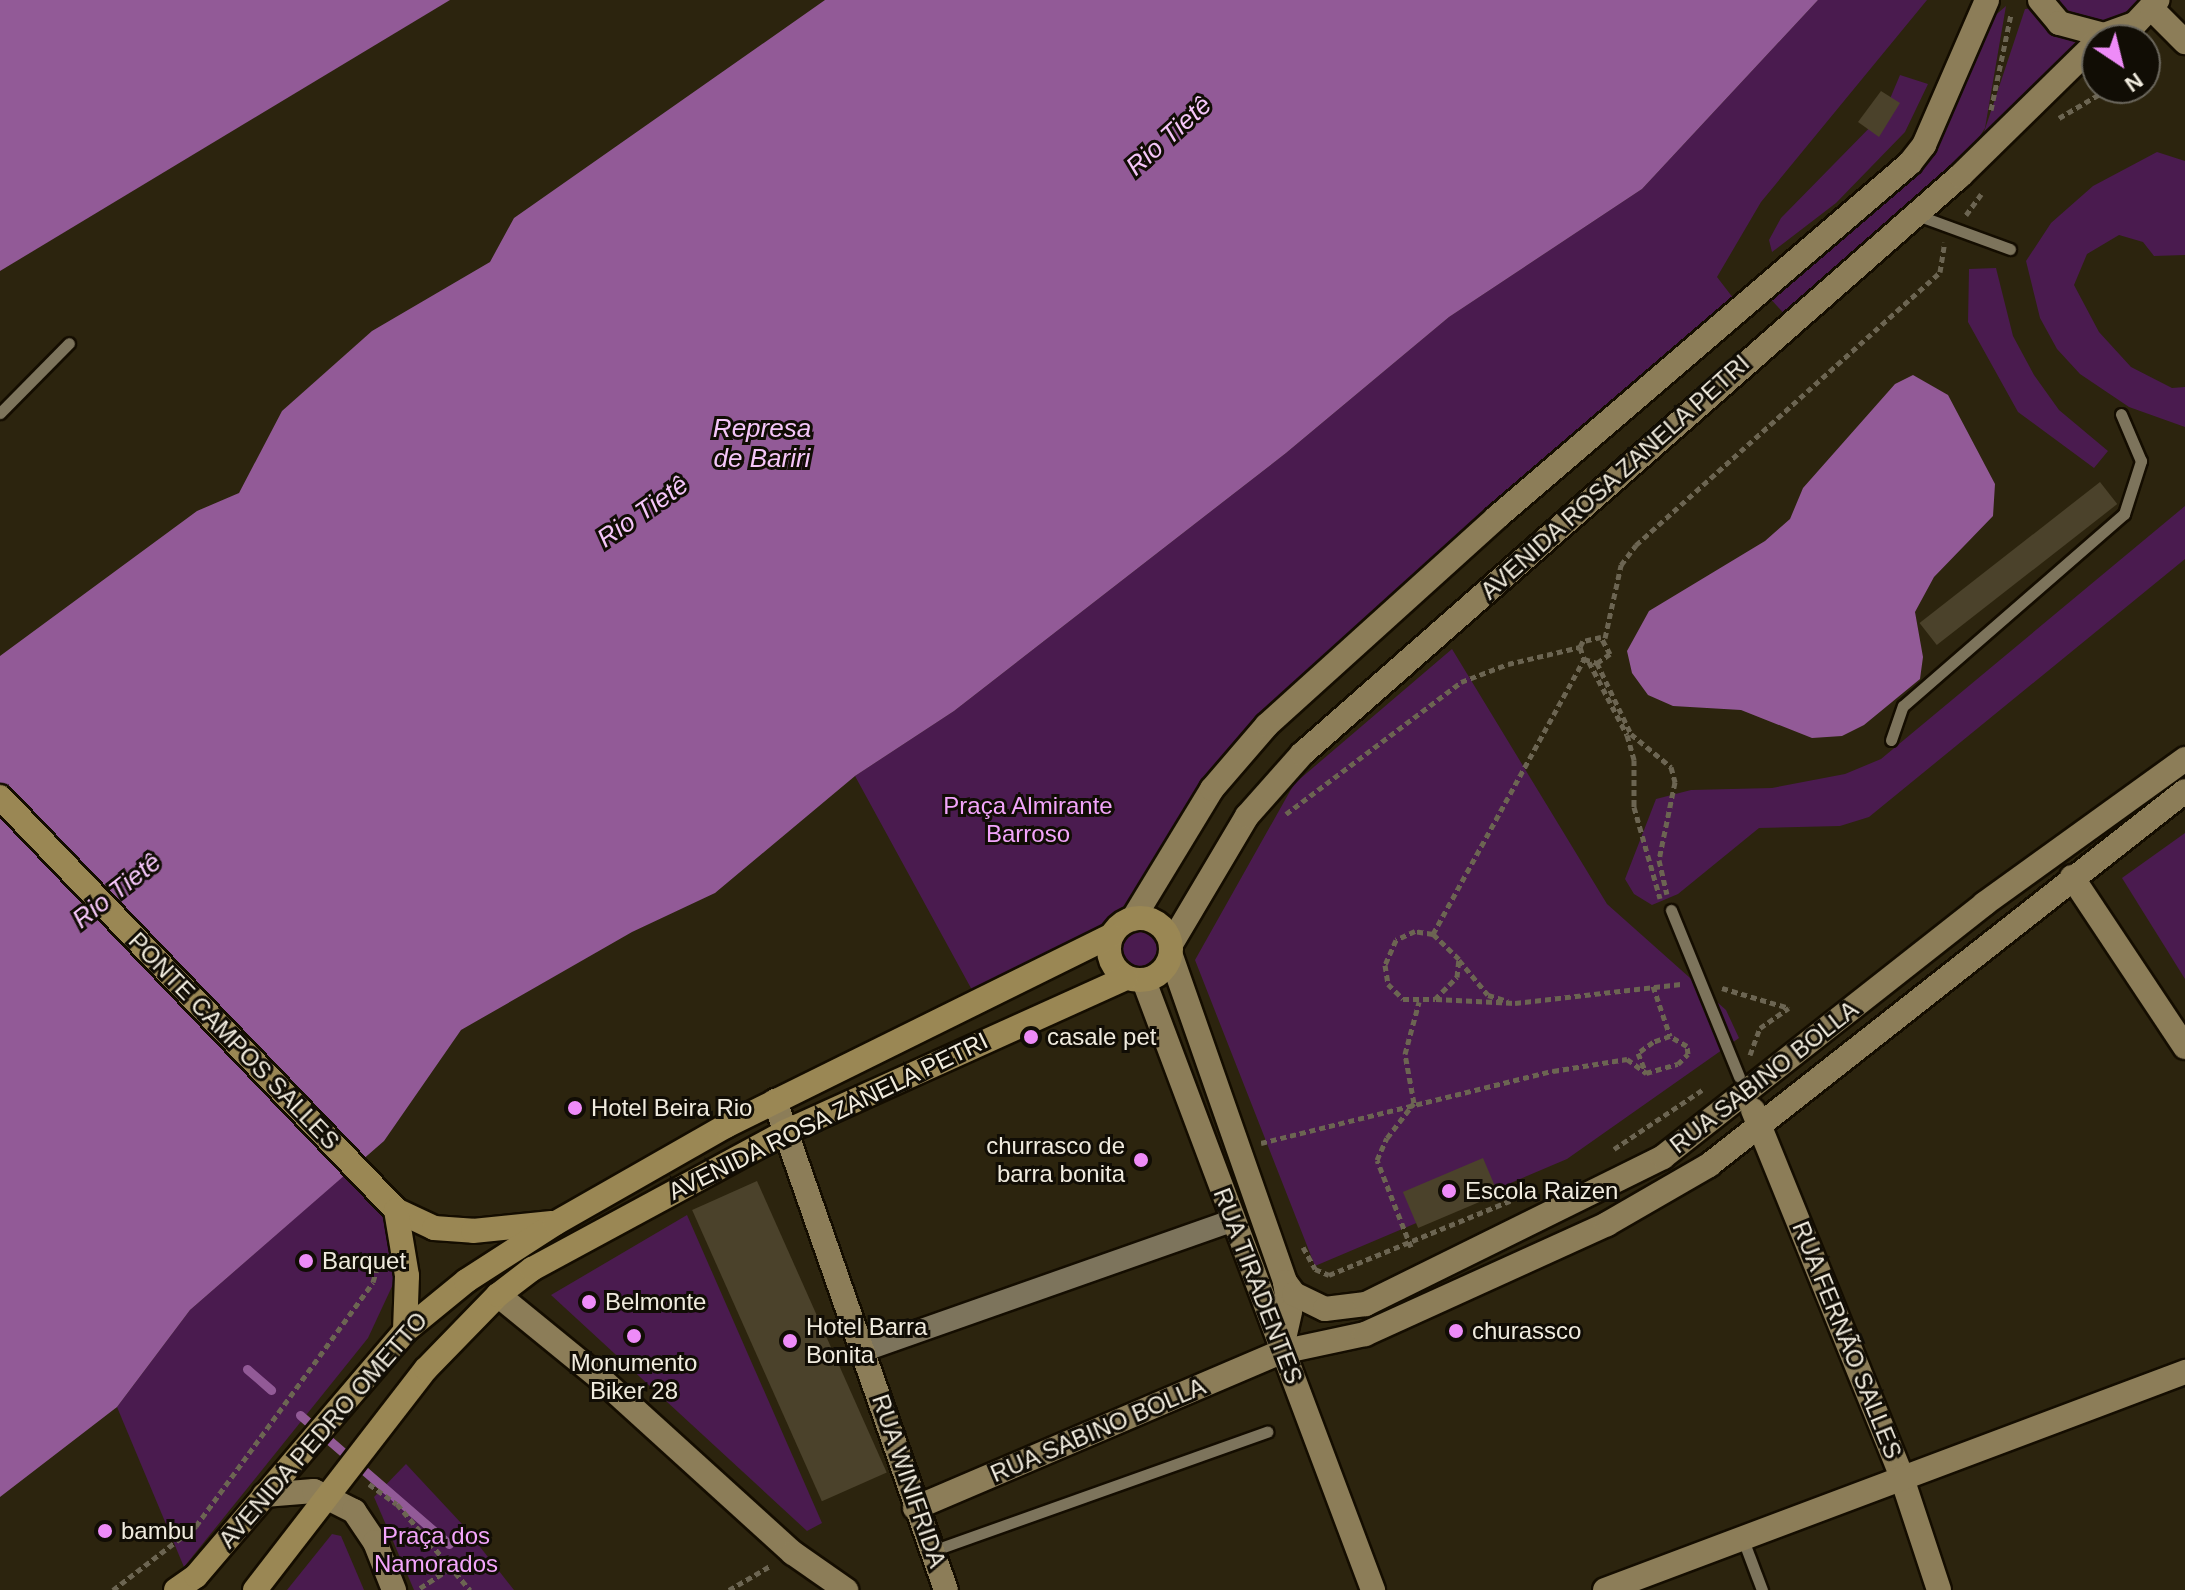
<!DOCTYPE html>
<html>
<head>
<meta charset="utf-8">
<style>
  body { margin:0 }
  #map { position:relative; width:2185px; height:1590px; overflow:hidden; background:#2c240e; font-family:Helvetica,sans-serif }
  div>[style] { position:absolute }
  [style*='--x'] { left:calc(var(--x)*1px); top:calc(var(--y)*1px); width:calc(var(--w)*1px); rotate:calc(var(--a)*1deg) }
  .green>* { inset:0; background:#4a1b4f }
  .round { border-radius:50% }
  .water>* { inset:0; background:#925a97 }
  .stream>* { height:9px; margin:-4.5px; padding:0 4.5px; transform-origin:4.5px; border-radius:4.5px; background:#925a97 }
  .building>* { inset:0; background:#4b422b; transform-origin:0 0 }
  .path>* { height:5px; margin-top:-2.5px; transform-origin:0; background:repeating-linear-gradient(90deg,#6c6552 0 6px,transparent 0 10px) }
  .roads { filter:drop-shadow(2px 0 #140d00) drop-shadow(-2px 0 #140d00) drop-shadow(0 2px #140d00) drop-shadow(0 -2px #140d00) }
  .lane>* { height:11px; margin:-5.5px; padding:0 5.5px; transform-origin:5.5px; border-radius:5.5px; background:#7d745c }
  .street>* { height:22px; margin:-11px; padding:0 11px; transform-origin:11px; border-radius:11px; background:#7d745c }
  .secondary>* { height:24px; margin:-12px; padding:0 12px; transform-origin:12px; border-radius:12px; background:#8c7d58 }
  .primary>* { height:24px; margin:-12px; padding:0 12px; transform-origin:12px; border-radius:12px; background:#9a8754 }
  .primary>.ring { margin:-12px; padding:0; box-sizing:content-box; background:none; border:24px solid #9a8754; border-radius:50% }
  .dots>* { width:22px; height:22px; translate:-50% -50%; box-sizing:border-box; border:4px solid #110d05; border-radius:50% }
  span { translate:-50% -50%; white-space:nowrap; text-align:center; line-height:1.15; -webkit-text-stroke:6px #110d05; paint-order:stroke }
  .street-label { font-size:24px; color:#f0ebde }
  .park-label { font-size:24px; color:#f3a5fb }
  .poi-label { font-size:24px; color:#f0ebde }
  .left { translate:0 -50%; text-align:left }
  .right { translate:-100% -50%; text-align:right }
  .water-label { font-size:26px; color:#f5c6f9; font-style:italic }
  .north { position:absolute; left:2081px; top:24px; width:80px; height:80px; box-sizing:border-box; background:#110d05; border:2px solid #6a665c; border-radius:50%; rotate:145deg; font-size:22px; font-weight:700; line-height:32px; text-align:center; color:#f0ebde }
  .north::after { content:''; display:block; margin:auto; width:28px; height:36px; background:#ee8bf8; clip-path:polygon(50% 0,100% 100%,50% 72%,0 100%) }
</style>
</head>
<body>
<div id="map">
  <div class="green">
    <div style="clip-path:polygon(1818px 0,1927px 0,1761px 202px,1717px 277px,1737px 303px,1199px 795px,1116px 924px,978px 1001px,855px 776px,954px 711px,1286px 453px,1449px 317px,1642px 189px)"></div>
    <div style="clip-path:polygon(2048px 0,2148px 0,2100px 27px,2068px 19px)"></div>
    <div style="clip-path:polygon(2006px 6px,1985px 128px,1962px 164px,1787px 317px,1767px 295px,1903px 180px,1983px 26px)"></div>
    <div style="clip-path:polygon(2044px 7px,2088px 43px,1978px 150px,2025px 9px)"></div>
    <div style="clip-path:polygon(1900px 75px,1928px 84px,1905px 132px,1836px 203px,1772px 252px,1769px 240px,1781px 218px,1884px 113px)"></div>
    <div style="clip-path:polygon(2157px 152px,2185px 161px,2185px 255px,2154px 256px,2143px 242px,2119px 235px,2087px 254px,2074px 285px,2099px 332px,2131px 367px,2172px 388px,2185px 387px,2185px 427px,2129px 407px,2080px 374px,2057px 349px,2040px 318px,2026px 261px,2051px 223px,2093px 186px)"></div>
    <div style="clip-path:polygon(1996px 268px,2013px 336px,2034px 375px,2059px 410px,2108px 451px,2094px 468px,2018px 412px,1968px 322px,1969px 269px)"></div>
    <div style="clip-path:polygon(2185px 506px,2185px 559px,1869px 817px,1840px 826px,1759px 828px,1678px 894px,1652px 905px,1634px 894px,1625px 879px,1656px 799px,1691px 790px,1772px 788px,1845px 774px,1881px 759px)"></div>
    <div style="clip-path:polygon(1452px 649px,1607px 904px,1726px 1010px,1739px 1038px,1567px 1159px,1315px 1266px,1195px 960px,1294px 784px)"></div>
    <div style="clip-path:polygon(2185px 833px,2185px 979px,2122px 878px)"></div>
    <div class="round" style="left:1111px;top:923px;width:54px;height:54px"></div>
    <div style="clip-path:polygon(349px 1171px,380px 1205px,395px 1240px,395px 1280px,368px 1338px,184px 1567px,117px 1407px,190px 1310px)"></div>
    <div style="clip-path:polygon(687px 1215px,822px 1523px,807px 1531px,551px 1295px)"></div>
    <div style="clip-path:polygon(406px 1464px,462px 1524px,514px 1590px,414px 1590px,374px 1497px)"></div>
    <div style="clip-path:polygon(332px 1534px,341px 1536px,364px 1590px,287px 1590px)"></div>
  </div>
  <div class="water">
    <div style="clip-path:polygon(0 0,450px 0,0 271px)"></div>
    <div style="clip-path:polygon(825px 0,1818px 0,1642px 189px,1449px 317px,1286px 453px,954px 711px,855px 776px,715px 893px,632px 932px,461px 1030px,384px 1141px,190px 1310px,117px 1407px,0 1497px,0 656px,197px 511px,239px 493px,282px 411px,372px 331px,490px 262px,514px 218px)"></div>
    <div style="clip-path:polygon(1913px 375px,1948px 395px,1995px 484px,1993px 516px,1934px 577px,1915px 612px,1923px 657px,1920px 679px,1864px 725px,1842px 736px,1812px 738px,1741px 710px,1673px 706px,1648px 695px,1632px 673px,1627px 651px,1649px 611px,1765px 541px,1790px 519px,1803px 488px,1895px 384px)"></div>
  </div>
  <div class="stream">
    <div style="--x:247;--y:1369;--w:32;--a:41"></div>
    <div style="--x:300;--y:1415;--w:197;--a:40.9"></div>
  </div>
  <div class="building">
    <div style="clip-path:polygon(1881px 91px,1900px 103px,1879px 137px,1858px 122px)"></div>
    <div style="left:2100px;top:482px;width:28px;height:229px;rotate:52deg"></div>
    <div style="left:1483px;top:1158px;width:39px;height:87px;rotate:67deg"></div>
    <div style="left:757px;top:1181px;width:319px;height:71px;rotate:66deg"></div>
  </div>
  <div class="path">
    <div style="--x:2145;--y:60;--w:16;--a:-55"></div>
    <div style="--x:1991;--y:110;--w:98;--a:-78.2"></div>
    <div style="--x:2059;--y:118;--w:59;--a:-30.5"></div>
    <div style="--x:1966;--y:215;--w:26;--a:-54"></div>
    <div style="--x:1605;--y:638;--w:75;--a:-77.6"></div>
    <div style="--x:1621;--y:565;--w:25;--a:-53"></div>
    <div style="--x:1636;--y:545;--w:409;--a:-41.9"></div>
    <div style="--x:1940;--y:272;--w:30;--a:-81"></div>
    <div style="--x:1589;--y:662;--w:82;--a:62.5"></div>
    <div style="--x:1627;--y:735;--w:26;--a:74"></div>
    <div style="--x:1634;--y:760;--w:47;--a:90"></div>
    <div style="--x:1634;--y:807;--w:95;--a:74.1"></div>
    <div style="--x:1597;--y:663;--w:16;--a:-35"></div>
    <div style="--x:1610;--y:654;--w:19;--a:-118"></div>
    <div style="--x:1601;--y:637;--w:18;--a:167"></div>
    <div style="--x:1583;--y:641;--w:7;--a:117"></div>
    <div style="--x:1580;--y:647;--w:13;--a:72"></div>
    <div style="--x:1584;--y:659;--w:14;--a:17"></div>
    <div style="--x:1597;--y:663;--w:79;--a:64.4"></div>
    <div style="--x:1631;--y:734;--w:52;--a:39.5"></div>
    <div style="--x:1671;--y:767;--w:16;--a:75"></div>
    <div style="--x:1675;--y:782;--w:80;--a:101.6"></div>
    <div style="--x:1659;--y:860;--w:35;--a:77"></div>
    <div style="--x:1286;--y:814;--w:219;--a:-37"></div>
    <div style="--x:1461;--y:682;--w:50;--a:-21"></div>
    <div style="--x:1508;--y:664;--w:74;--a:-13.3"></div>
    <div style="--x:1433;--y:934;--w:18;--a:-171"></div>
    <div style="--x:1415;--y:931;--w:21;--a:155"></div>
    <div style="--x:1396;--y:940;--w:27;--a:114"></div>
    <div style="--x:1385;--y:965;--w:19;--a:81"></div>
    <div style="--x:1388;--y:984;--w:21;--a:45"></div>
    <div style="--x:1403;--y:999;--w:32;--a:0"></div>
    <div style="--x:1435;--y:999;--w:31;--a:-45"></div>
    <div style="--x:1457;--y:977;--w:18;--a:-84"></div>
    <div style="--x:1459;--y:959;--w:36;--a:-136"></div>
    <div style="--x:1433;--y:934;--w:314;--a:-61.2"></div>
    <div style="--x:1459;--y:960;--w:45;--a:50.4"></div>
    <div style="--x:1488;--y:995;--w:21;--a:17"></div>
    <div style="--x:1653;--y:986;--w:53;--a:71.2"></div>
    <div style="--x:1722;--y:988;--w:70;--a:16.6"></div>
    <div style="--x:1436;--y:999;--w:79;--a:2.9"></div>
    <div style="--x:1515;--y:1003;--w:167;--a:-6.5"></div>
    <div style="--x:1750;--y:1055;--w:29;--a:-70"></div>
    <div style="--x:1760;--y:1028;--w:35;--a:-35"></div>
    <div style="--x:1261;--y:1143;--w:301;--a:-13.9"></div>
    <div style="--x:1553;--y:1071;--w:75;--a:-9.2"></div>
    <div style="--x:1627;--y:1059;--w:24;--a:36"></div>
    <div style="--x:1646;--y:1073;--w:33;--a:-16"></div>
    <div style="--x:1678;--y:1064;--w:14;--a:-45"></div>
    <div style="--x:1688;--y:1054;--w:8;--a:-97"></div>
    <div style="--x:1687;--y:1046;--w:20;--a:-150"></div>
    <div style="--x:1670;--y:1036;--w:18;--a:161"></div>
    <div style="--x:1653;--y:1042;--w:19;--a:144"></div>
    <div style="--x:1638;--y:1053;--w:22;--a:68"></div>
    <div style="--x:1614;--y:1149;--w:106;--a:-33.8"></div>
    <div style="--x:1303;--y:1247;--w:25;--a:61"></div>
    <div style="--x:1315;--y:1269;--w:15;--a:23"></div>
    <div style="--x:1329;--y:1275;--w:198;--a:-22.3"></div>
    <div style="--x:1411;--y:1247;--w:93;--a:-111.3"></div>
    <div style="--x:1377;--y:1160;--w:24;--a:-66"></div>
    <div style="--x:1387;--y:1138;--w:44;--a:-52.4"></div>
    <div style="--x:1414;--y:1103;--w:50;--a:-100.4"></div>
    <div style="--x:1405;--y:1054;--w:54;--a:-74.9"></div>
    <div style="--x:369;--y:1484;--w:34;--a:36"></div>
    <div style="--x:397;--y:1504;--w:113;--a:49.7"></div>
    <div style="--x:420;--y:1588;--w:35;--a:-33"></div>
    <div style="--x:113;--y:1590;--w:105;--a:-37.6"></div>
    <div style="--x:196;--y:1526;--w:301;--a:-54"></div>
    <div style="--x:373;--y:1282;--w:18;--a:-74"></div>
    <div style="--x:729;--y:1590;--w:48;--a:-30.3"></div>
  </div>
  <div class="roads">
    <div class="lane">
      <div style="--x:1917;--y:215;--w:99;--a:20.1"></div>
      <div style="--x:0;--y:413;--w:98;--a:-45.4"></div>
      <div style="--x:1891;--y:740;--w:36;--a:-71"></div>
      <div style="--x:1903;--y:706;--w:293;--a:-41"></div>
      <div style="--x:2124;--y:514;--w:56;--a:-72.2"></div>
      <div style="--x:2141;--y:461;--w:51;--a:-113.1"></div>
      <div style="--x:1671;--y:910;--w:180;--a:67.8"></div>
      <div style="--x:1742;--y:1537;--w:57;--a:69.3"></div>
      <div style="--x:932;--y:1551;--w:356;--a:-19.6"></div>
    </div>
    <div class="street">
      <div style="--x:865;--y:1350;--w:391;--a:-19.4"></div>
    </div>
    <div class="secondary">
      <div style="--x:2040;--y:0;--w:30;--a:50"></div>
      <div style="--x:2059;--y:23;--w:47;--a:14.9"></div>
      <div style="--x:2104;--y:35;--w:33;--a:-20"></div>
      <div style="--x:2135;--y:24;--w:33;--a:-47"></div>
      <div style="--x:2152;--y:9;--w:47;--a:45"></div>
      <div style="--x:2072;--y:877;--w:204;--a:56.4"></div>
      <div style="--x:1133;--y:919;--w:152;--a:-58.7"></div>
      <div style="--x:1212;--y:789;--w:84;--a:-49.3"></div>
      <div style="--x:1267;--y:725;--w:309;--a:-42.1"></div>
      <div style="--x:1496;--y:518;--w:545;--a:-40.61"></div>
      <div style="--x:1910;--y:163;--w:23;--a:-52"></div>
      <div style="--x:1924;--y:145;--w:158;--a:-66.5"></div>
      <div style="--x:1171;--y:944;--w:149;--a:-59.3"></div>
      <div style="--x:1247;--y:816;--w:83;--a:-48.4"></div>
      <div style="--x:1302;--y:754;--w:876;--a:-41.3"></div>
      <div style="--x:1960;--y:176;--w:192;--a:-44.4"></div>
      <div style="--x:1171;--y:956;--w:345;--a:70.7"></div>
      <div style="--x:1285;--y:1282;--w:30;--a:81"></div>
      <div style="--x:1290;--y:1312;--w:41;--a:102.7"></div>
      <div style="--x:1144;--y:981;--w:651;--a:69.39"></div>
      <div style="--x:775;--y:1101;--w:518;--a:70.73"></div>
      <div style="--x:1753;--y:1110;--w:394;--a:67.9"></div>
      <div style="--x:1901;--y:1475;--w:121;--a:71.7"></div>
      <div style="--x:1285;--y:1282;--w:15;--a:53"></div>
      <div style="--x:1294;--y:1294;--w:34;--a:26"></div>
      <div style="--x:1325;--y:1309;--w:41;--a:-7"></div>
      <div style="--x:1366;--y:1304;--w:331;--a:-26.3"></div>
      <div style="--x:1663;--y:1157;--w:409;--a:-38.2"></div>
      <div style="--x:1984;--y:904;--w:248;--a:-35.8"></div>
      <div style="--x:498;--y:1295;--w:133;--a:39.2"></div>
      <div style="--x:601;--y:1379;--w:259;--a:42.2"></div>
      <div style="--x:793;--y:1553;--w:65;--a:34.9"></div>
      <div style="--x:264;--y:1495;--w:50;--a:-4.6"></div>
      <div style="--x:314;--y:1491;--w:45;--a:26.6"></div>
      <div style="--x:354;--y:1511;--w:37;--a:56"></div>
      <div style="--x:375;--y:1542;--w:52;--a:68.4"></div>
      <div style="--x:915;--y:1508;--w:398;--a:-23.1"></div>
      <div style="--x:1281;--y:1352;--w:86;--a:-12.1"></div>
      <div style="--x:1365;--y:1334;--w:266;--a:-24.4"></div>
      <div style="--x:1607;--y:1224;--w:118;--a:-30"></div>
      <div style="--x:1709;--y:1165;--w:605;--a:-38.16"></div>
      <div style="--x:1605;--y:1590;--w:620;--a:-20.6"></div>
    </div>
    <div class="primary">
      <div style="--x:0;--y:797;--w:572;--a:46.2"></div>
      <div style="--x:396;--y:1210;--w:42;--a:25.3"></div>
      <div style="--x:434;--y:1228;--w:39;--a:4"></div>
      <div style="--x:473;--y:1231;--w:79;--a:-5.8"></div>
      <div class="ring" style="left:1109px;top:918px;width:38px;height:38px"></div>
      <div style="--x:396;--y:1210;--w:67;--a:80.5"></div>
      <div style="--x:407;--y:1276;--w:55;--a:92.1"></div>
      <div style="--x:176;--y:1590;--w:24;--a:-35"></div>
      <div style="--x:196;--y:1576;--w:322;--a:-49.5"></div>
      <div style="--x:405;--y:1331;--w:79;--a:-39.3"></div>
      <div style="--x:466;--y:1281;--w:107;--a:-32.8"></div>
      <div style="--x:556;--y:1223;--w:196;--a:-29.7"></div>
      <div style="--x:726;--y:1126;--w:429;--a:-26.3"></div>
      <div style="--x:255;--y:1590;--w:279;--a:-52.3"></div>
      <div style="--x:426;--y:1369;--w:103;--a:-45.8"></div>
      <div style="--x:498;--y:1295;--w:43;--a:-37.4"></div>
      <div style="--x:532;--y:1269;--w:288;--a:-28.4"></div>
      <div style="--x:785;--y:1132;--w:374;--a:-24.3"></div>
    </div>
  </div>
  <div class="dots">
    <div style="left:1031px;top:1037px;background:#ee8bf8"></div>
    <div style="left:575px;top:1108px;background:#ee8bf8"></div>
    <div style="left:1141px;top:1160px;background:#ee8bf8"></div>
    <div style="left:1449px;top:1191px;background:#ee8bf8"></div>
    <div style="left:306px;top:1261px;background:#ee8bf8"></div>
    <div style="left:589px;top:1302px;background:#ee8bf8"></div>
    <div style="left:1456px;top:1331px;background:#ee8bf8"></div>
    <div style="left:634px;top:1336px;background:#ee8bf8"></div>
    <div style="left:790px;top:1341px;background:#ee8bf8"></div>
    <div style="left:105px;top:1531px;background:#ee8bf8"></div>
  </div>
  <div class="street-label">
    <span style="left:1615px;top:477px;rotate:-42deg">AVENIDA ROSA ZANELA PETRI</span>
    <span style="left:234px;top:1041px;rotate:46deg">PONTE CAMPOS SALLES</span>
    <span style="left:1764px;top:1077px;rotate:-38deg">RUA SABINO BOLLA</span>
    <span style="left:828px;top:1116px;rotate:-26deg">AVENIDA ROSA ZANELA PETRI</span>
    <span style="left:1258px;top:1286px;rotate:69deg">RUA TIRADENTES</span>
    <span style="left:1847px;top:1340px;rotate:68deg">RUA FERNÃO SALLES</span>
    <span style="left:323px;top:1430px;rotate:-49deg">AVENIDA PEDRO OMETTO</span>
    <span style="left:1098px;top:1430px;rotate:-23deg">RUA SABINO BOLLA</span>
    <span style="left:909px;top:1481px;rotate:71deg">RUA WINIFRIDA</span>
  </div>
  <div class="park-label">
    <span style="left:1028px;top:820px">Praça Almirante<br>Barroso</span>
    <span style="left:436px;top:1550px">Praça dos<br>Namorados</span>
  </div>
  <div class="poi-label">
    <span class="left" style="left:1047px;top:1037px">casale pet</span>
    <span class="left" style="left:591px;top:1108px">Hotel Beira Rio</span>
    <span class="right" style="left:1125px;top:1160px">churrasco de<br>barra bonita</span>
    <span class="left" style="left:1465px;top:1191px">Escola Raizen</span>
    <span class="left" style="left:322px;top:1261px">Barquet</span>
    <span class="left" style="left:605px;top:1302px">Belmonte</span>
    <span class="left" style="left:806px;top:1341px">Hotel Barra<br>Bonita</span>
    <span class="left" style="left:1472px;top:1331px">churassco</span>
    <span style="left:634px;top:1377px">Monumento<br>Biker 28</span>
    <span class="left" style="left:121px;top:1531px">bambu</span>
  </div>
  <div class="water-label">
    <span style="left:1169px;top:136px;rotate:-42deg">Rio Tietê</span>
    <span style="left:762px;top:444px">Represa<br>de Bariri</span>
    <span style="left:643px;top:512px;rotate:-35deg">Rio Tietê</span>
    <span style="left:117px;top:891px;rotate:-38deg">Rio Tietê</span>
  </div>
  <div class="north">N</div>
</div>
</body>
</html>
